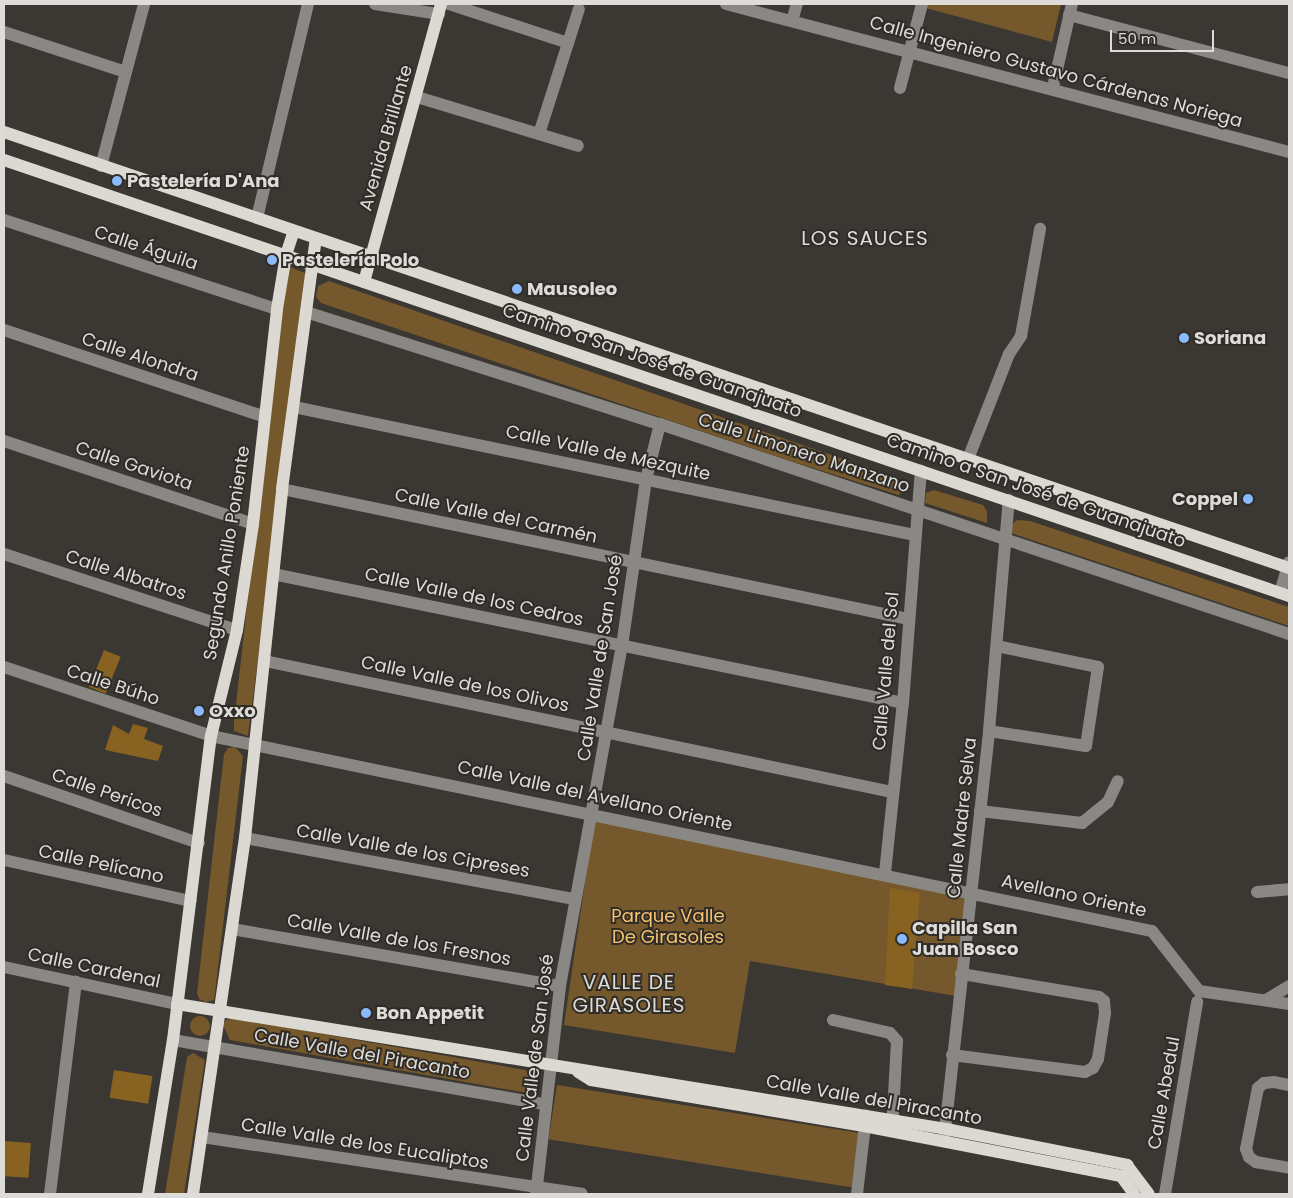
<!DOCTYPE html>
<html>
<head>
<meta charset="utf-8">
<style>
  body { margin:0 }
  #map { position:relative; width:1293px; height:1198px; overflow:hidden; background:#3b3732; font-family:Poppins,sans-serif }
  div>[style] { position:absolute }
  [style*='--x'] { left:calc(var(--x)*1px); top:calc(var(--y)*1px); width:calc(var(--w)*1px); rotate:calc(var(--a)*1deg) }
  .green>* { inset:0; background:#75582b; transform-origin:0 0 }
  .round { border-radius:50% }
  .building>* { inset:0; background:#886220; transform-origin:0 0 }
  .minor>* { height:12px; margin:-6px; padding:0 6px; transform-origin:6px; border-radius:6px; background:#8a8885 }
  .major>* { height:12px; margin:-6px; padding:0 6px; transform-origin:6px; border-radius:6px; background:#dcd9d3 }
  .dots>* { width:14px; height:14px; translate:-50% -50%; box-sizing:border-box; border:2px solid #302d28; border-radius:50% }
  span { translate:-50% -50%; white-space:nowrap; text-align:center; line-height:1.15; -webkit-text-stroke:4px #302d28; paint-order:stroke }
  .street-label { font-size:18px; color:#dedcd9 }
  .poi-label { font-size:18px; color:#dedcd9; font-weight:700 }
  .left { translate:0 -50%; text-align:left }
  .right { translate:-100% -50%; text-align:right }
  .park-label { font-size:18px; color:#f7c26e }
  .quarter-label { font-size:20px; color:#dedcd9; letter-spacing:1px }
  .frame { position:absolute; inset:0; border:5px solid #dedcd9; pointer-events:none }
  .scale { position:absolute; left:1110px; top:30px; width:104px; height:22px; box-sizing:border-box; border:2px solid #dedcd9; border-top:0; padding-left:6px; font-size:15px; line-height:18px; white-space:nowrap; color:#dedcd9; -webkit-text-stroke:4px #302d28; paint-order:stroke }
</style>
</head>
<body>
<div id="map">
  <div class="green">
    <div style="clip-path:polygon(923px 4px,1061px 4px,1052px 42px,922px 7px)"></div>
    <div style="clip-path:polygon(290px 267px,305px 273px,306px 286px,248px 736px,234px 731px,234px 722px,282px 295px,285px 275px)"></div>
    <div style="clip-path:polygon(329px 281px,895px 477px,902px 483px,902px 492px,899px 495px,781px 458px,321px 303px,316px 297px,318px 286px)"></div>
    <div style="clip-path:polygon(934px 490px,983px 505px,987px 511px,987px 523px,925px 503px,926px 493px)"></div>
    <div style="clip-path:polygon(1017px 520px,1030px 521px,1289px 607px,1289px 626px,1011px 533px,1010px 526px)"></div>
    <div style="clip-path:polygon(235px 747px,243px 756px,215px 994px,214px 1000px,206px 1002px,199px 999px,197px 993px,224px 754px,228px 748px)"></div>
    <div style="clip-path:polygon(594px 821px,968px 894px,956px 996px,750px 961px,735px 1053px,564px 1025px)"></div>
    <div class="round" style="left:190px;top:1016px;width:20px;height:20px"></div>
    <div style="clip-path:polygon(233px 1018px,525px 1070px,536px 1078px,538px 1084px,530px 1093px,516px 1091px,230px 1040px,223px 1025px,226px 1020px)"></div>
    <div style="clip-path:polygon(193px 1053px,205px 1060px,184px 1194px,165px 1194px,187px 1057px)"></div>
    <div style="left:557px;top:1085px;width:310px;height:55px;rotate:9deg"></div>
  </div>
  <div class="building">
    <div style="left:104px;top:650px;width:18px;height:40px;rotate:22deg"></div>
    <div style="clip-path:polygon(133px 724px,148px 728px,144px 739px,163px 746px,158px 761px,105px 750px,113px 725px,129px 734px)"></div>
    <div style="clip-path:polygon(890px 888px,920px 893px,912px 989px,885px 985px)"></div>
    <div style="left:114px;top:1070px;width:39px;height:28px;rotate:9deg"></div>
    <div style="left:4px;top:1141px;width:27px;height:35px;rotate:4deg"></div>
  </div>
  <div class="minor">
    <div style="--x:375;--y:4;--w:65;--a:8.9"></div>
    <div style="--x:449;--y:4;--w:125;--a:18.1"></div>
    <div style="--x:726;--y:4;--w:582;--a:14.73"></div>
    <div style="--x:1069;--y:15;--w:228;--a:14.8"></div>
    <div style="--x:792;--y:21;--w:18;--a:-74"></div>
    <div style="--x:4;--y:32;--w:128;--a:18.2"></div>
    <div style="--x:1053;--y:87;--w:85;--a:-77.1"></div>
    <div style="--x:900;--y:88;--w:87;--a:-75.3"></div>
    <div style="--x:417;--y:97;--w:168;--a:16.9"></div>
    <div style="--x:539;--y:134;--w:131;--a:-72.3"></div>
    <div style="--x:101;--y:166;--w:168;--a:-75.1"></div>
    <div style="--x:257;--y:218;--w:220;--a:-76.6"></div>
    <div style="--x:4;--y:220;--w:287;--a:18.1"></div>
    <div style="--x:306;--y:312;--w:371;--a:17.6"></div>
    <div style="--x:660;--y:424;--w:663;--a:18.46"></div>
    <div style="--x:4;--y:330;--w:275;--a:18.4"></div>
    <div style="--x:294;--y:407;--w:633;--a:11.66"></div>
    <div style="--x:4;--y:441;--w:262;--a:18.4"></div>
    <div style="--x:968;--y:459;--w:113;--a:-68.7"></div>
    <div style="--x:1009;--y:354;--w:22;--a:-56"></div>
    <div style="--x:1021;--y:336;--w:109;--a:-79.9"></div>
    <div style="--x:282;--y:489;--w:639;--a:11.73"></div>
    <div style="--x:4;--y:554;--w:245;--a:18.1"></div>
    <div style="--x:273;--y:574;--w:643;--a:11.57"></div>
    <div style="--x:1280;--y:593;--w:32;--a:-74"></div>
    <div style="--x:265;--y:661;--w:641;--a:11.8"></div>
    <div style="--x:4;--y:667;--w:218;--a:18.4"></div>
    <div style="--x:211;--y:736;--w:961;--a:11.71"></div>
    <div style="--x:1152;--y:931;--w:76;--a:51.9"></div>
    <div style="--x:1199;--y:991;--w:91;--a:8.2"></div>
    <div style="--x:989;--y:731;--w:98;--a:8.8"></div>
    <div style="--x:1086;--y:746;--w:80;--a:-81.4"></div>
    <div style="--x:1098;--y:667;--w:103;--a:-168.3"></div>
    <div style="--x:4;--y:776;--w:206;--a:19"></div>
    <div style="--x:980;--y:811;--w:103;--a:6.7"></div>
    <div style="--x:1082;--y:823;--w:33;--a:-39"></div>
    <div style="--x:1108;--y:802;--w:23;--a:-65"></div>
    <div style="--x:245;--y:838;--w:335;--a:10.5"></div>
    <div style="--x:4;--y:860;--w:191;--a:12.4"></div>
    <div style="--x:885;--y:873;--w:171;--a:-84"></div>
    <div style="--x:903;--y:703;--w:233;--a:-85.6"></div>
    <div style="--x:1257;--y:892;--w:32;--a:-5"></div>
    <div style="--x:232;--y:929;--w:333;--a:9.9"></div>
    <div style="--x:4;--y:967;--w:177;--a:12.1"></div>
    <div style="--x:1266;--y:1000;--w:27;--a:-31"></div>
    <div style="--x:833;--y:1020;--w:58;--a:12.8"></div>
    <div style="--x:890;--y:1033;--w:11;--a:49"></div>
    <div style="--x:897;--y:1041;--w:90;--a:93.2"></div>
    <div style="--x:173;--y:1040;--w:377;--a:9.8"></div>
    <div style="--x:952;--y:1055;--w:134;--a:7.3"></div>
    <div style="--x:1085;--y:1072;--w:9;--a:-27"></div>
    <div style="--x:1093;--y:1068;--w:10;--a:-61"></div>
    <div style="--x:1098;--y:1059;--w:47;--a:-81.3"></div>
    <div style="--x:1105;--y:1013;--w:12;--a:-95"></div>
    <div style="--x:1104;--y:1001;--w:6;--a:-141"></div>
    <div style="--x:1099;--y:997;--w:140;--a:-170.5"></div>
    <div style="--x:1289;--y:1085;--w:15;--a:-169"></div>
    <div style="--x:1274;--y:1082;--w:10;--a:174"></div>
    <div style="--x:1264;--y:1083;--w:8;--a:140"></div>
    <div style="--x:1258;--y:1088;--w:62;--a:101.1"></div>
    <div style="--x:1246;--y:1149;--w:9;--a:69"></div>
    <div style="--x:1249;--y:1157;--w:9;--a:36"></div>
    <div style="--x:1256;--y:1162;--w:34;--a:10"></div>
    <div style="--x:202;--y:1137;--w:384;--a:8.5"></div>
    <div style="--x:944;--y:1140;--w:411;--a:-83.7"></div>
    <div style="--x:989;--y:731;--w:232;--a:-85.1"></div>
    <div style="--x:50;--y:1194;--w:214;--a:-83"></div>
    <div style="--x:536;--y:1194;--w:209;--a:-83.4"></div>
    <div style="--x:560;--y:986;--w:346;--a:-79.7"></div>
    <div style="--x:622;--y:646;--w:169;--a:-81.8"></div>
    <div style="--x:646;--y:479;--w:57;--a:-75.7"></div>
    <div style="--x:857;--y:1194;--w:79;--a:-83.4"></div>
    <div style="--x:1165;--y:1194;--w:195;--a:-80.5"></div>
  </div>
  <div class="major">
    <div style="--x:4;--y:132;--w:1357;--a:18.74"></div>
    <div style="--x:4;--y:160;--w:1357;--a:18.74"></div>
    <div style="--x:364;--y:282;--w:288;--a:-74.5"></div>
    <div style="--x:177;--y:1004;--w:779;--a:9.23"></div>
    <div style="--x:946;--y:1129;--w:185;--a:11.2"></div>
    <div style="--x:1127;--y:1165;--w:36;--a:53"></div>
    <div style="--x:578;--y:1072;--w:15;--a:32"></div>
    <div style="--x:591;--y:1080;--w:277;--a:9.6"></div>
    <div style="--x:864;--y:1126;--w:262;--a:11"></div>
    <div style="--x:1121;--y:1176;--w:22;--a:54"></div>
    <div style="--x:148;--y:1194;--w:156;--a:-80.8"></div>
    <div style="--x:173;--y:1040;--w:306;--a:-82.9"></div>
    <div style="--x:211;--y:736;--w:109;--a:-76.2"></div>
    <div style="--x:237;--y:630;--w:107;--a:-81.4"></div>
    <div style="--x:253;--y:524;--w:216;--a:-83.6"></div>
    <div style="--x:277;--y:309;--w:55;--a:-80.5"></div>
    <div style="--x:286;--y:255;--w:25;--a:-72"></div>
    <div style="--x:193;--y:1194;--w:360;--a:-81.7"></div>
    <div style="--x:245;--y:838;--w:351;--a:-83.9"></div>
    <div style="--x:282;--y:489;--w:253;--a:-82.3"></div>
  </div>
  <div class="dots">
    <div style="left:117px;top:181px;background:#8bbafc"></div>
    <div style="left:272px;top:260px;background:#8bbafc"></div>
    <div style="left:517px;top:289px;background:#8bbafc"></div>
    <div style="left:1184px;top:338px;background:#8bbafc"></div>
    <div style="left:1248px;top:499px;background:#8bbafc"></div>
    <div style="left:199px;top:711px;background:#8bbafc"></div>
    <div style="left:902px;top:939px;background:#8bbafc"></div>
    <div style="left:366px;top:1013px;background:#8bbafc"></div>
  </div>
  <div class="street-label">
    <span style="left:1056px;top:72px;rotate:15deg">Calle Ingeniero Gustavo Cárdenas Noriega</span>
    <span style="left:386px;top:138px;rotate:-74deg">Avenida Brillante</span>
    <span style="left:146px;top:248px;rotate:18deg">Calle Águila</span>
    <span style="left:140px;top:357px;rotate:18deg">Calle Alondra</span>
    <span style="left:652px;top:361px;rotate:19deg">Camino a San José de Guanajuato</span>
    <span style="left:608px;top:453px;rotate:12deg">Calle Valle de Mezquite</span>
    <span style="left:804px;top:453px;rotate:18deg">Calle Limonero Manzano</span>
    <span style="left:134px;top:466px;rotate:18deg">Calle Gaviota</span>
    <span style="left:1036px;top:491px;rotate:19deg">Camino a San José de Guanajuato</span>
    <span style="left:496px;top:516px;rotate:12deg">Calle Valle del Carmén</span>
    <span style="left:227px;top:553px;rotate:-81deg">Segundo Anillo Poniente</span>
    <span style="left:126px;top:575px;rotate:18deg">Calle Albatros</span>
    <span style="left:474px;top:597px;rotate:12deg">Calle Valle de los Cedros</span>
    <span style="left:600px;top:658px;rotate:-81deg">Calle Valle de San José</span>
    <span style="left:886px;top:671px;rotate:-85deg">Calle Valle del Sol</span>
    <span style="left:465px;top:684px;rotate:12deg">Calle Valle de los Olivos</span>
    <span style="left:113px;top:685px;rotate:18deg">Calle Búho</span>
    <span style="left:107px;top:793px;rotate:19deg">Calle Pericos</span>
    <span style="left:595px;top:796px;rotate:12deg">Calle Valle del Avellano Oriente</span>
    <span style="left:962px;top:818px;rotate:-84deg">Calle Madre Selva</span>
    <span style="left:413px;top:851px;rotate:10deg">Calle Valle de los Cipreses</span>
    <span style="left:101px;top:864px;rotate:12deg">Calle Pelícano</span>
    <span style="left:1074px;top:896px;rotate:12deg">Avellano Oriente</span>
    <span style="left:399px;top:940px;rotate:10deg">Calle Valle de los Fresnos</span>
    <span style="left:94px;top:968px;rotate:12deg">Calle Cardenal</span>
    <span style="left:362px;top:1054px;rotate:10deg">Calle Valle del Piracanto</span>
    <span style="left:535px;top:1058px;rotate:-83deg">Calle Valle de San José</span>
    <span style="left:1164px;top:1093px;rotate:-80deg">Calle Abedul</span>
    <span style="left:874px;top:1100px;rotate:10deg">Calle Valle del Piracanto</span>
    <span style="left:365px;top:1144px;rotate:9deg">Calle Valle de los Eucaliptos</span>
  </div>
  <div class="poi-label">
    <span class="left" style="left:127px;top:181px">Pastelería D'Ana</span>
    <span class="left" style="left:282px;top:260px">Pastelería Polo</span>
    <span class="left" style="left:527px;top:289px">Mausoleo</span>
    <span class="left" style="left:1194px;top:338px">Soriana</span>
    <span class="right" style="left:1238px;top:499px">Coppel</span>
    <span class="left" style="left:209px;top:711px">Oxxo</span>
    <span class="left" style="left:912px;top:939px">Capilla San<br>Juan Bosco</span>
    <span class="left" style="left:376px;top:1013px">Bon Appetit</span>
  </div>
  <div class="park-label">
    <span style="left:668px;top:927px">Parque Valle<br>De Girasoles</span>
  </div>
  <div class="quarter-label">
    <span style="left:865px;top:238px">LOS SAUCES</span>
    <span style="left:629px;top:994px">VALLE DE<br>GIRASOLES</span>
  </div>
  <div class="frame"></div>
  <div class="scale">50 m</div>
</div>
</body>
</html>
